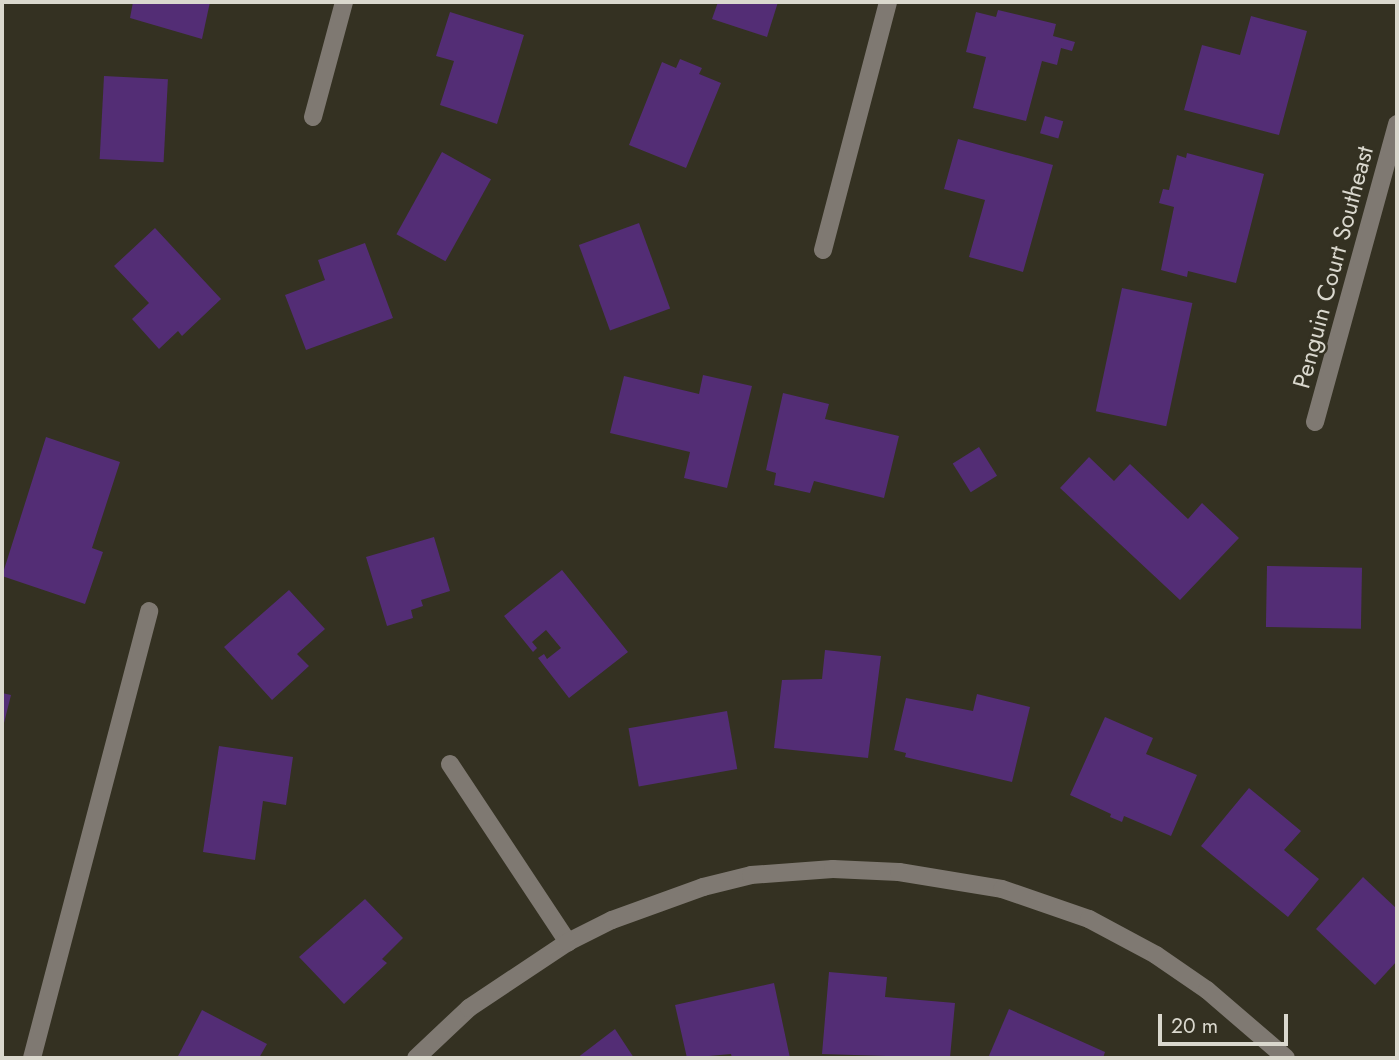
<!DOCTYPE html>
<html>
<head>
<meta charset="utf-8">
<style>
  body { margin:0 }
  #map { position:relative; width:1399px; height:1060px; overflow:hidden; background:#343122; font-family:Jost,sans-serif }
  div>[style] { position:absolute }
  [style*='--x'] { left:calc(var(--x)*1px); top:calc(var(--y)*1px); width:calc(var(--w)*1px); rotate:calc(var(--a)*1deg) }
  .building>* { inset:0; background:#532d75; transform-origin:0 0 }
  .minor>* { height:18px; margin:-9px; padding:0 9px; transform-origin:9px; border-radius:9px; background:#7f7972 }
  span { translate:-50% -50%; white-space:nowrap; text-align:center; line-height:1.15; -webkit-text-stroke:5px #343122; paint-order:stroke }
  .street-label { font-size:24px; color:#dad8ce }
  .frame { position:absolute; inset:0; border:4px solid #dad8ce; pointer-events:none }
  .scale { position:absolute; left:1158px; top:1014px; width:130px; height:32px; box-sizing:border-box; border:4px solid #dad8ce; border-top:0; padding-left:9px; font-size:21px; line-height:24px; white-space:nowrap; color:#dad8ce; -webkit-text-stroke:5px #343122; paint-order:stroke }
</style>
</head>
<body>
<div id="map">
  <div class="building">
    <div style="clip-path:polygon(133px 2px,210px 2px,202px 39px,130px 18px)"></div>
    <div style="clip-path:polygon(718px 2px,778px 2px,767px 37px,712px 19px)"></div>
    <div style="clip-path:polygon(998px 10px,1056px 24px,1053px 36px,1075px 42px,1072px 51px,1061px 48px,1057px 65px,1042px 61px,1026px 121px,973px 108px,986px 57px,966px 52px,976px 12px,996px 17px)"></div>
    <div style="clip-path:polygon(450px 12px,524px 35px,497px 124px,440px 105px,454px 61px,436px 56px)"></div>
    <div style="clip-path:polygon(1251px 16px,1307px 31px,1279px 135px,1184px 110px,1202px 45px,1240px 55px)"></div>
    <div style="clip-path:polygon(680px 59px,702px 68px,699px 74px,721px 83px,686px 168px,629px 145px,662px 62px,676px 68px)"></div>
    <div style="left:104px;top:76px;width:64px;height:83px;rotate:3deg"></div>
    <div style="left:1045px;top:116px;width:19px;height:18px;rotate:16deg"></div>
    <div style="clip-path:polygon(958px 139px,1053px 165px,1023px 272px,969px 257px,985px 200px,944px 189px)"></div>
    <div style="left:442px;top:152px;width:56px;height:94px;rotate:29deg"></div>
    <div style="clip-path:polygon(1187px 153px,1264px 174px,1236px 283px,1188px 271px,1187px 277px,1161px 270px,1174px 207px,1159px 203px,1163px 189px,1169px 190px,1177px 155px,1186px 158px)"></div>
    <div style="left:639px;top:223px;width:91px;height:64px;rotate:70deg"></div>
    <div style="clip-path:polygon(155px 228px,221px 299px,182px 336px,178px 331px,159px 349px,132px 319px,149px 303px,114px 266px)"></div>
    <div style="clip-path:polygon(365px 243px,393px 318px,306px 350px,285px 295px,325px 280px,318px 260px)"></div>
    <div style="left:1122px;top:288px;width:72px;height:126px;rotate:12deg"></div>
    <div style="clip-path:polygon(703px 375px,752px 386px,727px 488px,684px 478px,690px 452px,610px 433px,624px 376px,699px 394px)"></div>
    <div style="clip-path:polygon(783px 393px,829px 404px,825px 419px,899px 436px,884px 498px,814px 481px,810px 493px,774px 485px,776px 473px,766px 470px)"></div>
    <div style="clip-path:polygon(46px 437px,120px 462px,92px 548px,103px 552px,85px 604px,2px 576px)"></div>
    <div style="left:979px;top:447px;width:34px;height:31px;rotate:58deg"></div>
    <div style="clip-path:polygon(1089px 457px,1114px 481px,1130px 464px,1188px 519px,1202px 503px,1239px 538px,1180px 600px,1060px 488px)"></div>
    <div style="clip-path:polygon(434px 537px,450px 591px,421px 600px,423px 606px,411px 610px,413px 618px,387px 626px,366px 557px)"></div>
    <div style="left:1267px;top:566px;width:95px;height:61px;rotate:1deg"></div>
    <div style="clip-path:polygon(562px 570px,628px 652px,569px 698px,538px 658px,544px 654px,547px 659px,561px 648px,546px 630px,532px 642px,537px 648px,533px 652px,504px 616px)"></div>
    <div style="clip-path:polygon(289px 590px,325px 629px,297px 654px,309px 666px,272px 700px,224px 647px)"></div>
    <div style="clip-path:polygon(825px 650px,881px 656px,868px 758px,774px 748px,782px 680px,822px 679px)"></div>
    <div style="clip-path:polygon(2px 693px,11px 695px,3px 727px,2px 727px)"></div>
    <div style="clip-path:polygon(977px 694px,1030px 707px,1012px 782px,905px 757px,906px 753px,894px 750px,906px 698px,973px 711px)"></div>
    <div style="left:727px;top:711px;width:59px;height:100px;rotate:80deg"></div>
    <div style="clip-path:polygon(1105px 717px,1153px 738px,1146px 754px,1197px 775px,1171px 836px,1124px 816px,1122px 822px,1110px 817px,1111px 814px,1070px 795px)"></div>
    <div style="clip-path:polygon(219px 746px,293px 757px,286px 805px,263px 801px,255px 860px,203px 852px)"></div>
    <div style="clip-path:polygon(1249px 788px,1301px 831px,1284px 850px,1319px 879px,1288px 917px,1201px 846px)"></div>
    <div style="clip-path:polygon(1363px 877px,1397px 909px,1397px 961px,1375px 985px,1316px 929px)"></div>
    <div style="clip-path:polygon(365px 899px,403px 938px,382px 959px,387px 963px,344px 1004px,299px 957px)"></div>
    <div style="clip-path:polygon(829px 972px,887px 977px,885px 997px,955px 1003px,950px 1058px,822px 1054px)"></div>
    <div style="clip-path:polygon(774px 983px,790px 1058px,732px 1058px,731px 1054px,687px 1058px,675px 1005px)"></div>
    <div style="clip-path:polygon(1009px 1009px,1105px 1052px,1103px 1058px,988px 1058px)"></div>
    <div style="clip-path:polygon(202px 1010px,267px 1044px,259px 1058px,177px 1058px)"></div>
    <div style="clip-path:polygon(615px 1029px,634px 1058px,577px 1058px)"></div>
  </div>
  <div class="minor">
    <div style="--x:313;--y:117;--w:119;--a:-74.9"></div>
    <div style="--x:823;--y:250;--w:256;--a:-75.3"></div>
    <div style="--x:1315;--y:422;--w:309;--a:-74.6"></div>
    <div style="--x:450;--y:764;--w:214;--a:56.5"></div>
    <div style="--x:32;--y:1058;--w:462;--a:-75.3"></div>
    <div style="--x:416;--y:1058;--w:73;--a:-43.3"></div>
    <div style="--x:469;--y:1008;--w:119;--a:-33.7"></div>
    <div style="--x:568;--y:942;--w:49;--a:-26.6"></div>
    <div style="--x:612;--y:920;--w:97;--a:-19.9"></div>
    <div style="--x:703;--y:887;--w:49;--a:-14"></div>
    <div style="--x:751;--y:875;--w:82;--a:-4.2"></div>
    <div style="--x:833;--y:869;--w:66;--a:2.6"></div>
    <div style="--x:899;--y:872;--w:104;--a:9.4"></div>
    <div style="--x:1002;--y:889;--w:92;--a:19"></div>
    <div style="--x:1089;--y:919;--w:76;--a:28.2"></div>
    <div style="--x:1156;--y:955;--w:62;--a:34.5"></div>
    <div style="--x:1207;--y:990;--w:104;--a:40.7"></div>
  </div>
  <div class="street-label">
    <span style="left:1333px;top:267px;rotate:-75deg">Penguin Court Southeast</span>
  </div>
  <div class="frame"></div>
  <div class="scale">20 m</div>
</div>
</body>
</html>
